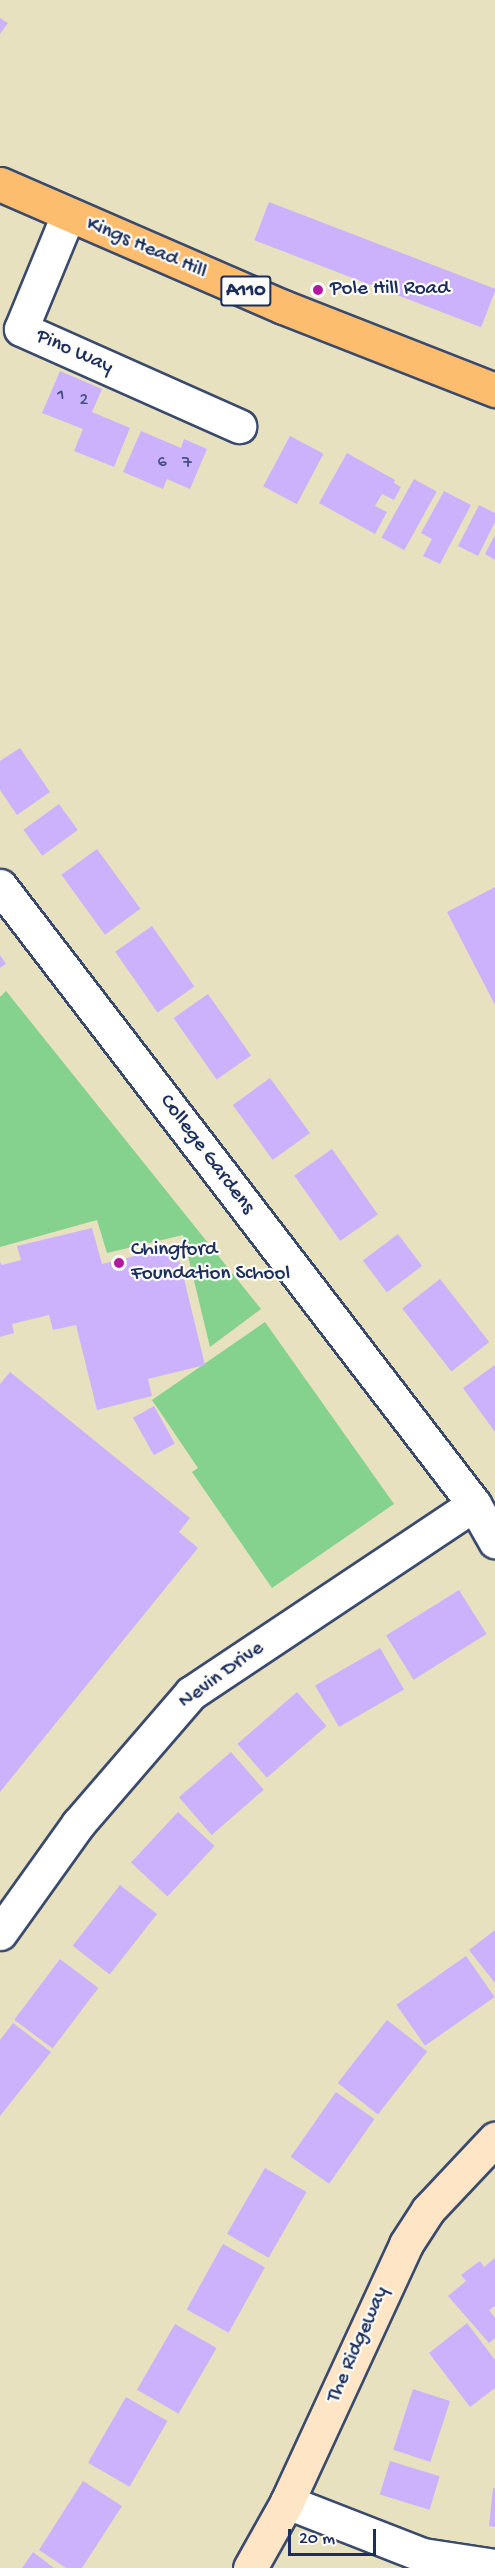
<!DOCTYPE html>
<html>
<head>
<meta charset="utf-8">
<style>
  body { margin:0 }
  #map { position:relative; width:495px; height:2568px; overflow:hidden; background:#e8e1bf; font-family:"Gochi Hand",sans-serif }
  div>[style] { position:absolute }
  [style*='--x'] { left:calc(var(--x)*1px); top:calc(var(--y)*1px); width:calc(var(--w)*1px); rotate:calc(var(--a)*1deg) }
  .green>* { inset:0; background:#85d18e }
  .building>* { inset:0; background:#ccb2fd; transform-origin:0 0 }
  .roads { filter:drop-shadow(2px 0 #3a4a6d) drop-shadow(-2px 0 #3a4a6d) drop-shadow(0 2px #3a4a6d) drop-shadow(0 -2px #3a4a6d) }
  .minor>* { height:33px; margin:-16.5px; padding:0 16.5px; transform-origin:16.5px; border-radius:16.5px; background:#fff }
  .secondary>* { height:33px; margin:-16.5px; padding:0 16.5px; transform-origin:16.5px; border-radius:16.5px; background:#fee5c5 }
  .primary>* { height:33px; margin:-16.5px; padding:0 16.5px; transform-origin:16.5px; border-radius:16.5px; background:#fcbd6f }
  .dots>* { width:16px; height:16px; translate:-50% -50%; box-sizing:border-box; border:3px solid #fdfcf7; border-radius:50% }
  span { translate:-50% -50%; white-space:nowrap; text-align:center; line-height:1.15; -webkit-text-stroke:4.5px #fdfcf7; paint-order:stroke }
  .number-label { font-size:18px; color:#475086 }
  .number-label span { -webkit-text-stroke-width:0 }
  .shield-label span { padding:2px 4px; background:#fdfcf7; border:2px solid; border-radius:4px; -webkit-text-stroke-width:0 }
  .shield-label { font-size:20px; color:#1b2f5e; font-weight:700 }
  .street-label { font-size:21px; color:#1b2f5e }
  .poi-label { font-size:21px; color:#1b2f5e }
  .left { translate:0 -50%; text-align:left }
  .scale { position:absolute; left:288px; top:2529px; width:88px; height:27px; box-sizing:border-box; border:3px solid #1b2f5e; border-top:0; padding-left:8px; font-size:18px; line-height:21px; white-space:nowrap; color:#1b2f5e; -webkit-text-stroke:4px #fdfcf7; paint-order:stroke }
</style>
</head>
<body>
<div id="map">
  <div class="green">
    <div style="clip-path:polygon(6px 991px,261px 1309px,210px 1347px,183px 1235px,107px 1253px,97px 1220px,0 1247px,0 997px)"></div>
    <div style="clip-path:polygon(265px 1322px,394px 1504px,272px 1588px,192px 1472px,198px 1468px,152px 1400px)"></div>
  </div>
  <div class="building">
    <div style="clip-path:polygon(0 18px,8px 23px,0 34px)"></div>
    <div style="left:269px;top:202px;width:243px;height:41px;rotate:21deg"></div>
    <div style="clip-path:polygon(60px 371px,102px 389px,92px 412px,130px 428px,114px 467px,74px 451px,83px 429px,42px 413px)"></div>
    <div style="clip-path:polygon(141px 431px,181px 448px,184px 439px,207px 449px,190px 489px,167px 479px,163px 489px,123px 472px)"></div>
    <div style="left:290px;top:436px;width:38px;height:57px;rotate:28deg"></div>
    <div style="clip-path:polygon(347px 453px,395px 480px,394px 483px,401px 487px,394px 500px,382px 494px,375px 506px,387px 512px,375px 534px,319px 503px)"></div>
    <div style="left:414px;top:479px;width:26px;height:67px;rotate:29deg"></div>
    <div style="clip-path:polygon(444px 491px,471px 505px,440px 564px,423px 556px,432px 539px,421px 533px)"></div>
    <div style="clip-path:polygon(479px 505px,495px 513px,495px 522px,478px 556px,458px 546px)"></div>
    <div style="clip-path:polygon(495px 535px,495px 560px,485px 554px)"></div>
    <div style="clip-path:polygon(20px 748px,50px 792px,17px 815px,0 790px,0 761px)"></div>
    <div style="left:59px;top:804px;width:32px;height:44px;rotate:54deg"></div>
    <div style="left:97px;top:849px;width:74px;height:44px;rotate:54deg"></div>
    <div style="clip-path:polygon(495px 887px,495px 1005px,447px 912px)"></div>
    <div style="left:152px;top:926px;width:74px;height:45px;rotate:55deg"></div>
    <div style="clip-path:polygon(0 955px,6px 964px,0 968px)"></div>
    <div style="left:208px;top:994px;width:75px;height:42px;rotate:55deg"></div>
    <div style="left:270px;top:1078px;width:68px;height:46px;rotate:54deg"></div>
    <div style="left:332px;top:1149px;width:80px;height:46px;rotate:55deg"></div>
    <div style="clip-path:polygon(92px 1228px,102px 1264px,176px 1246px,205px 1365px,148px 1379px,152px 1396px,97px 1410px,76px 1325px,53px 1330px,49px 1315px,12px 1324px,14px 1333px,0 1337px,0 1262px,2px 1265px,21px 1260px,17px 1246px)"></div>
    <div style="left:398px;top:1234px;width:40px;height:44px;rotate:53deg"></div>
    <div style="left:440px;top:1279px;width:80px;height:48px;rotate:52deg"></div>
    <div style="clip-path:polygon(495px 1365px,495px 1432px,463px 1388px)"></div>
    <div style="clip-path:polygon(10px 1372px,190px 1518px,179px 1532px,198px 1548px,0 1792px,0 1384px)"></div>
    <div style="left:154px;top:1406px;width:43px;height:24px;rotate:61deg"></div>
    <div style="left:459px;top:1590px;width:52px;height:86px;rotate:58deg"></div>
    <div style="left:380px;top:1648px;width:48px;height:75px;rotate:60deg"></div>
    <div style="left:297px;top:1692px;width:45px;height:79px;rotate:49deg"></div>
    <div style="left:231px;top:1752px;width:50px;height:69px;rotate:49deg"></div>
    <div style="left:178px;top:1812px;width:50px;height:69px;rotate:43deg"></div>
    <div style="left:120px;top:1885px;width:47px;height:77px;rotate:38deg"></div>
    <div style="clip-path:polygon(495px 1930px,495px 1983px,469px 1950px)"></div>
    <div style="left:466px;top:1956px;width:50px;height:85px;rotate:55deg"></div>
    <div style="left:60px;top:1959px;width:48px;height:76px;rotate:37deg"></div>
    <div style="left:387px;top:2020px;width:51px;height:80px;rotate:38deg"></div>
    <div style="clip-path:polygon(13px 2023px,51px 2052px,0 2116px,0 2040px)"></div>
    <div style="left:336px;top:2092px;width:47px;height:79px;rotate:35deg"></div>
    <div style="left:265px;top:2168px;width:48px;height:76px;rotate:30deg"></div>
    <div style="left:223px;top:2244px;width:48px;height:75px;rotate:29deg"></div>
    <div style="clip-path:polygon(495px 2258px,495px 2306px,489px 2310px,495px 2318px,495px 2338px,489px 2343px,448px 2296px,466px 2281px,461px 2275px,480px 2261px,484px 2267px)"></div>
    <div style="clip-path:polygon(467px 2323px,495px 2360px,495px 2388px,470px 2407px,429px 2353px)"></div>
    <div style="left:175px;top:2324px;width:48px;height:76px;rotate:30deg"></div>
    <div style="left:413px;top:2389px;width:39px;height:64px;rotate:18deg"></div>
    <div style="left:126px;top:2397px;width:48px;height:76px;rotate:30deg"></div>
    <div style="left:390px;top:2461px;width:52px;height:35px;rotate:17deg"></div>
    <div style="clip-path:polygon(83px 2481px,122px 2506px,82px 2568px,66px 2568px,39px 2550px)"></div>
    <div style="clip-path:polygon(493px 2488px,495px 2488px,495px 2527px,489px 2526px)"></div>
    <div style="clip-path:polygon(33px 2552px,54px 2568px,22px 2568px)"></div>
  </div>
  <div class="roads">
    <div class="minor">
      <div style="--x:68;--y:215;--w:123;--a:112.4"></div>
      <div style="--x:21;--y:329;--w:239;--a:24"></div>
      <div style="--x:0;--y:886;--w:779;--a:52.51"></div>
      <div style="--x:474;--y:1504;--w:43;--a:60.4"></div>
      <div style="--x:0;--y:1933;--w:134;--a:-54.4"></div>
      <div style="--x:78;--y:1824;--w:173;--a:-49.2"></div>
      <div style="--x:191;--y:1693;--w:340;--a:-33.7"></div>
      <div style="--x:287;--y:2502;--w:146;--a:21.3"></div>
      <div style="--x:423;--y:2555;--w:73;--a:8.7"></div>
    </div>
    <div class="secondary">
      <div style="--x:250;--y:2568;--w:76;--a:-60.7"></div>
      <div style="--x:287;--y:2502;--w:284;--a:-65.2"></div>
      <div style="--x:406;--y:2244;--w:40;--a:-57.1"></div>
      <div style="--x:428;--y:2210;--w:98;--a:-46.7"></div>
    </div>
    <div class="primary">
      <div style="--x:0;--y:184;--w:309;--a:23.5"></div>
      <div style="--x:283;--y:307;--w:228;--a:21.4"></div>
    </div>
  </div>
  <div class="dots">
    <div style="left:318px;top:290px;background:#b5179e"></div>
    <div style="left:119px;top:1263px;background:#b5179e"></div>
  </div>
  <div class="number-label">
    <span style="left:61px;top:396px">1</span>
    <span style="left:84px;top:401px">2</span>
    <span style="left:162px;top:463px">6</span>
    <span style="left:187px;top:464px">7</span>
  </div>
  <div class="shield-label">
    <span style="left:246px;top:291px">A110</span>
  </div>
  <div class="street-label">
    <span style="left:146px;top:249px;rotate:23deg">Kings Head Hill</span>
    <span style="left:74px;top:353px;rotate:24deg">Pino Way</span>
    <span style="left:206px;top:1155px;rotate:53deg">College Gardens</span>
    <span style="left:222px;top:1676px;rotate:-36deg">Nevin Drive</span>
    <span style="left:359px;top:2345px;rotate:-66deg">The Ridgeway</span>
  </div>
  <div class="poi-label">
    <span class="left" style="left:330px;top:290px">Pole Hill Road</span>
    <span class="left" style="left:131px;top:1263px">Chingford<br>Foundation School</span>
  </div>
  <div class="scale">20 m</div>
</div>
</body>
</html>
